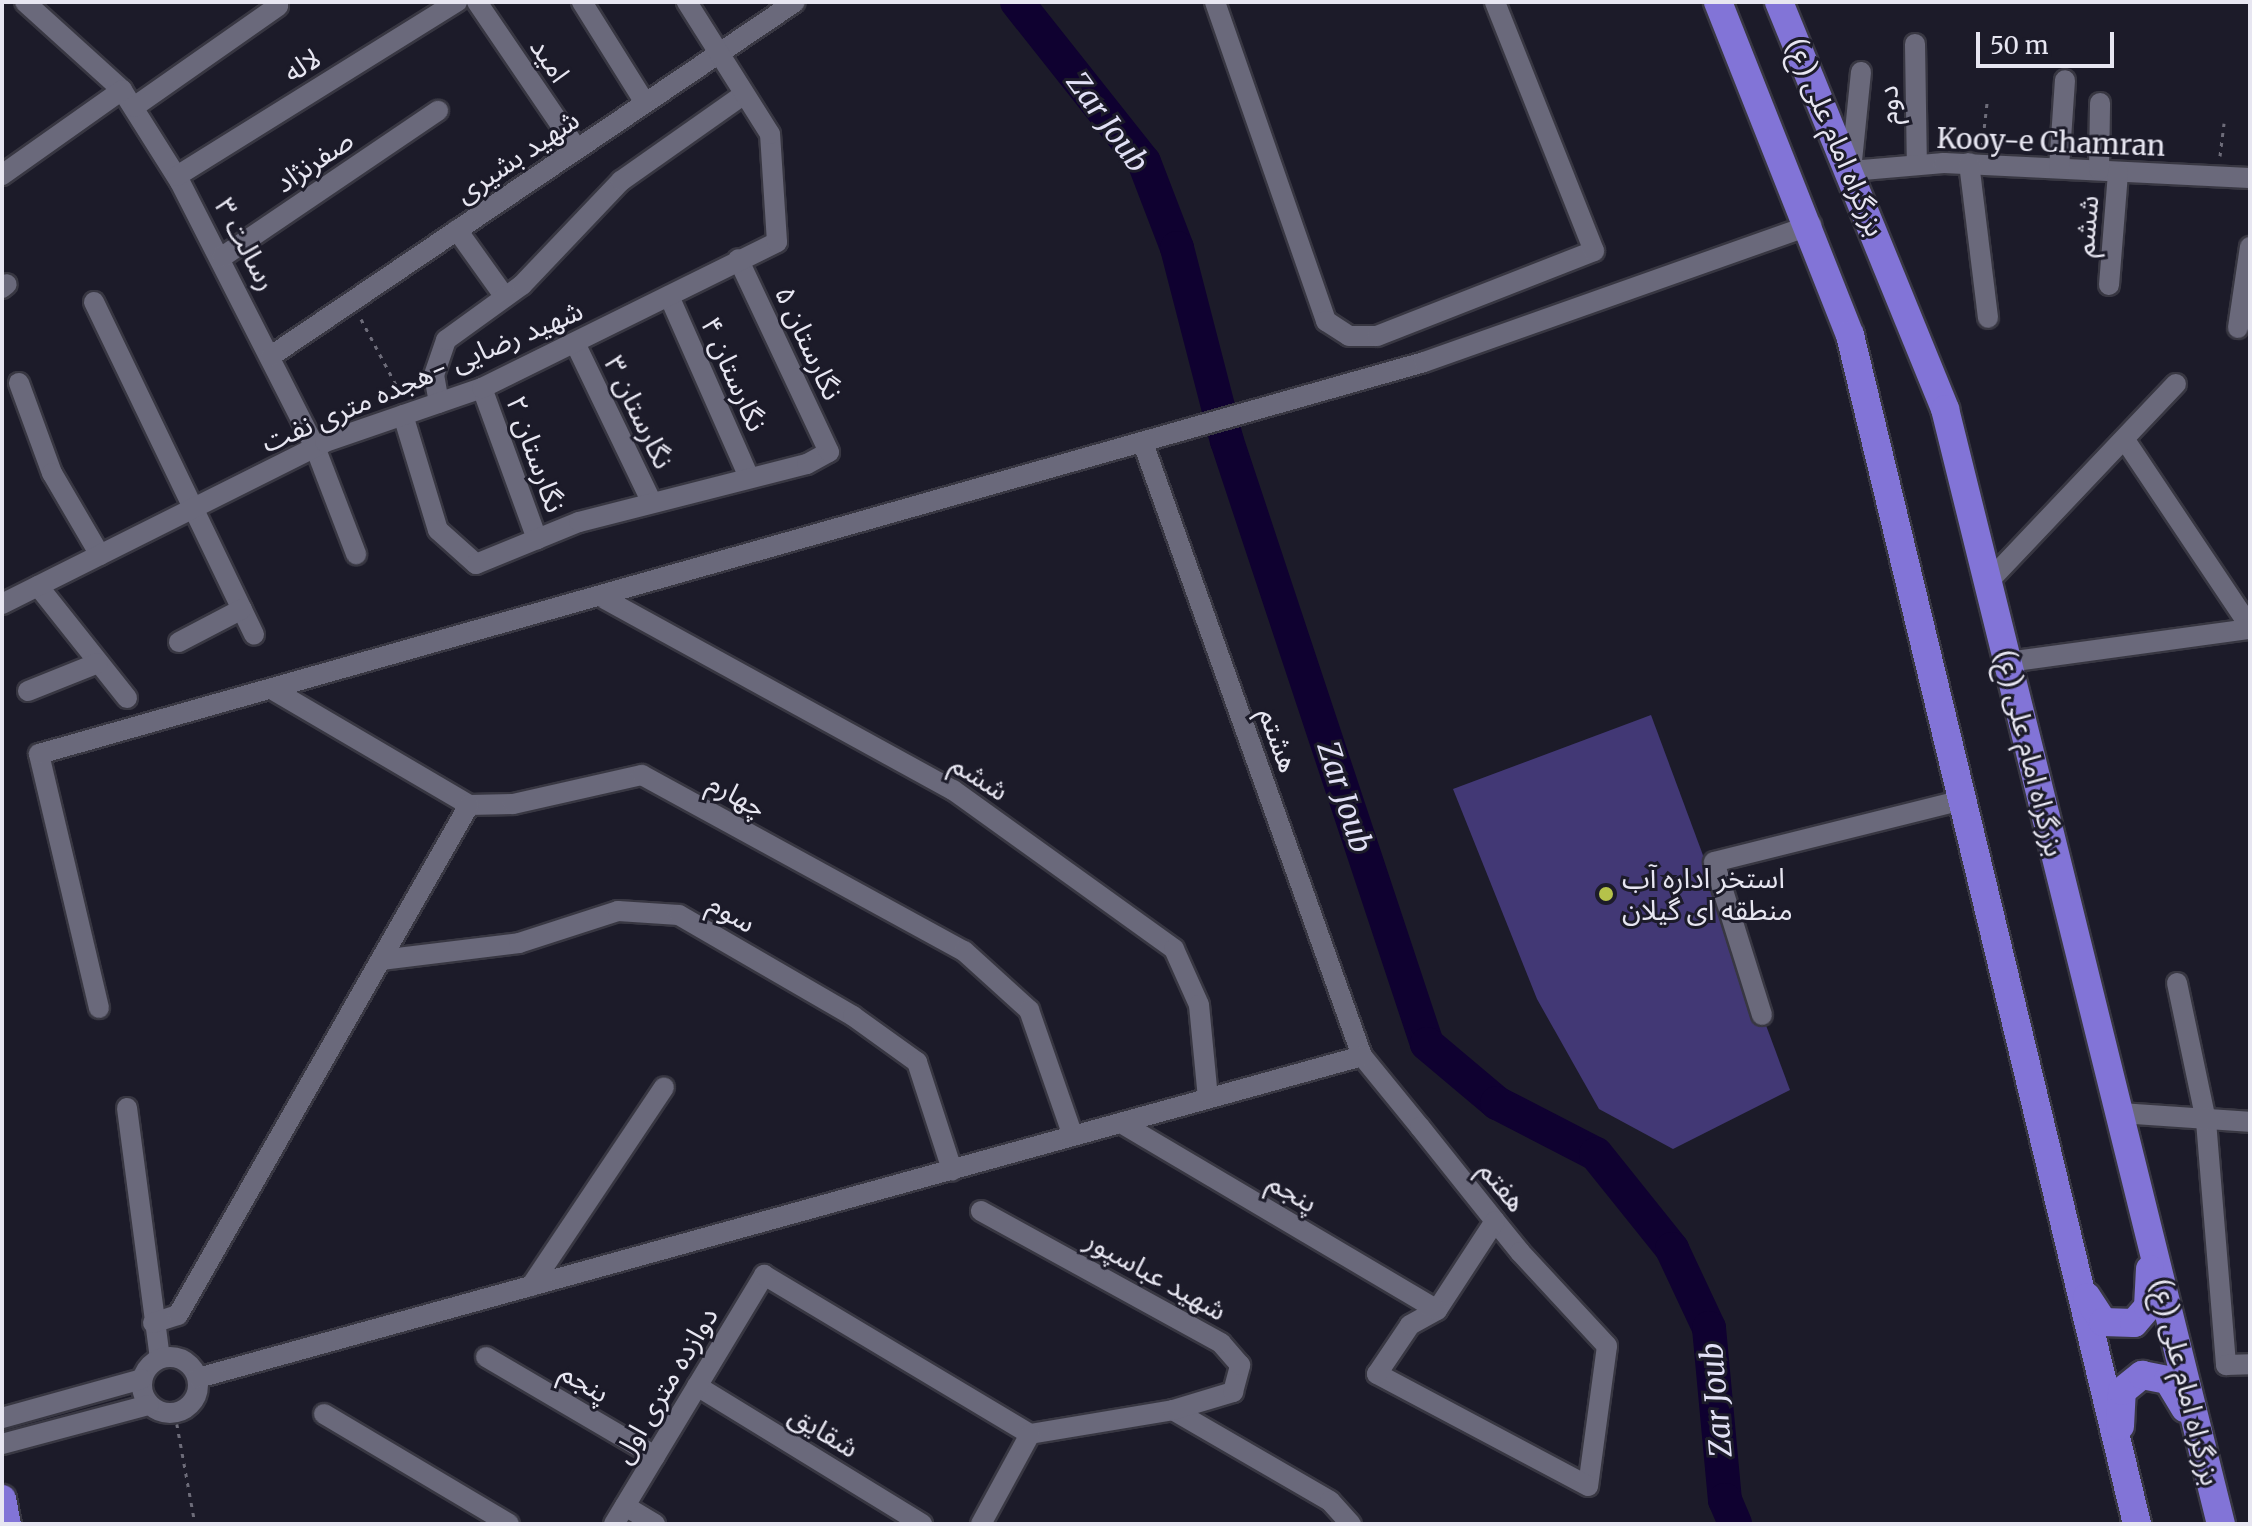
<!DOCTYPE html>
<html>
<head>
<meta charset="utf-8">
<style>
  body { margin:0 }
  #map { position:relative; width:2252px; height:1526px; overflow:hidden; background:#1c1b29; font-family:Merriweather,"Noto Sans Arabic",serif }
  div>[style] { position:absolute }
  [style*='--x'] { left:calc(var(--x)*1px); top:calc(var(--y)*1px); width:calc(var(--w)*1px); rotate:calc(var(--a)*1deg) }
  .green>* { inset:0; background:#423875 }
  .river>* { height:34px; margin:-17px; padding:0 17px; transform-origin:17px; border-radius:17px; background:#0f0130 }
  .path>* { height:3px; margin-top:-1.5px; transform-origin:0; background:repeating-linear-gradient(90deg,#6d6c79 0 4px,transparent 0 10px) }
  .roads { filter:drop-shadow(2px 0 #383742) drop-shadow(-2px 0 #383742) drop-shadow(0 2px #383742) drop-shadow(0 -2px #383742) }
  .minor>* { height:20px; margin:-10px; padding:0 10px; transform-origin:10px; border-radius:10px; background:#6a697b }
  .minor>.ring { margin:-10px; padding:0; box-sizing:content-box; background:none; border:20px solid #6a697b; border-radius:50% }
  .highway>* { height:28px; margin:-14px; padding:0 14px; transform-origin:14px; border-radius:14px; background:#8274d7 }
  .dots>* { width:22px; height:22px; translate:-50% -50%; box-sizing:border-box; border:4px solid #1c1b29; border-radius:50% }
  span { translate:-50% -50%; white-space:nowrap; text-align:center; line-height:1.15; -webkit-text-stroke:6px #1c1b29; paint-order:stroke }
  .street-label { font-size:28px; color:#e7e6f1 }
  .poi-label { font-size:28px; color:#e7e6f1 }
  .left { translate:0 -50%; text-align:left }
  .water-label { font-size:30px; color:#e1e0f5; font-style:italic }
  .frame { position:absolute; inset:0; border:4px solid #e7e6f1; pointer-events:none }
  .scale { position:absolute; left:1976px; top:32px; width:138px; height:36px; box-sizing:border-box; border:4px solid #e7e6f1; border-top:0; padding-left:10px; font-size:24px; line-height:28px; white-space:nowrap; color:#e7e6f1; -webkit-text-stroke:6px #1c1b29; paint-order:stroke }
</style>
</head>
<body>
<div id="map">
  <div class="green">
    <div style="clip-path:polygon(1651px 715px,1790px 1090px,1673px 1149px,1599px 1109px,1537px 999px,1453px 789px)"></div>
  </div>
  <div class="river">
    <div style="--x:1017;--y:2;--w:204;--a:51.6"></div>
    <div style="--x:1144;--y:162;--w:92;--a:69"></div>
    <div style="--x:1177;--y:248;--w:199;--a:75.5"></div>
    <div style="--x:1227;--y:441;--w:635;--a:71.65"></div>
    <div style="--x:1427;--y:1044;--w:92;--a:40.1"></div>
    <div style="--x:1497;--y:1103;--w:111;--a:27.3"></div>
    <div style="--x:1596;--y:1154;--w:122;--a:51.3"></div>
    <div style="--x:1672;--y:1249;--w:87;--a:64.9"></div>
    <div style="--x:1709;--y:1328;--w:173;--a:84.7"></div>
    <div style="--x:1725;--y:1500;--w:26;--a:67"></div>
  </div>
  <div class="path">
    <div style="--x:1982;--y:147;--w:44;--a:-83.5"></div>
    <div style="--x:2220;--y:156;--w:33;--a:-83"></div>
    <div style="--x:361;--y:319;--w:87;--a:62"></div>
    <div style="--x:175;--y:1414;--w:112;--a:79.7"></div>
  </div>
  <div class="roads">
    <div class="minor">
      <div style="--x:25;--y:2;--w:131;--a:42.2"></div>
      <div style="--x:122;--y:90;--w:109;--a:57.8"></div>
      <div style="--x:180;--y:182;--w:297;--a:63"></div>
      <div style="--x:315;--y:447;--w:115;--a:69"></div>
      <div style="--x:477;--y:2;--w:178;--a:55.8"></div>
      <div style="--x:582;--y:2;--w:119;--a:58"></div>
      <div style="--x:1215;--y:2;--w:338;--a:70.8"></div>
      <div style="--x:1326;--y:321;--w:27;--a:33"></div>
      <div style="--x:1349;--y:336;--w:28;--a:0"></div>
      <div style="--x:1377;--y:336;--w:233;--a:-21.4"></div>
      <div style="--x:1594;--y:251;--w:268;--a:-111.7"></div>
      <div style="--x:1915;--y:44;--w:121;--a:89.1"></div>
      <div style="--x:1861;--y:72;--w:100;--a:95.8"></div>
      <div style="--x:1851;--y:171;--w:93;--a:-4.9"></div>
      <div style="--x:1944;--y:163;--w:306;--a:2.8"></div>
      <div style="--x:134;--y:107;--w:176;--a:-35"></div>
      <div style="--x:1969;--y:163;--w:156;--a:83"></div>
      <div style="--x:2059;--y:168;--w:88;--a:-86.1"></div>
      <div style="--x:2099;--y:170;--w:67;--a:-89.1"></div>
      <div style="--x:2;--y:175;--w:147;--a:-35.3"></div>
      <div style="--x:177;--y:176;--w:330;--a:-31.9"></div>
      <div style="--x:457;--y:230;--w:82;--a:54.4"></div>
      <div style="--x:222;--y:257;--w:261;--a:-34.1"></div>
      <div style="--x:2109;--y:285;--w:113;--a:-85.4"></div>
      <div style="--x:2;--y:288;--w:6;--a:-39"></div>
      <div style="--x:669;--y:296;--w:196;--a:66.2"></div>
      <div style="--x:94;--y:302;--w:369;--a:64.3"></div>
      <div style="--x:2238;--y:328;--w:82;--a:-81.6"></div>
      <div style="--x:576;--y:345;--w:175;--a:64.3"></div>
      <div style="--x:271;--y:356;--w:632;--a:-34.04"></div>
      <div style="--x:19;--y:383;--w:96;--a:69.9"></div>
      <div style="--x:52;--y:473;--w:95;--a:59.7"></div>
      <div style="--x:482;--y:388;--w:161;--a:70"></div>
      <div style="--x:439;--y:403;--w:28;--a:-100"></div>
      <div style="--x:434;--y:375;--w:37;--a:-71"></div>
      <div style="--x:446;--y:340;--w:94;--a:-35.9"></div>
      <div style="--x:522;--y:285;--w:144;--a:-46.4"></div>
      <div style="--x:621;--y:181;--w:149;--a:-35.2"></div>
      <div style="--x:403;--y:415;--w:120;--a:73.1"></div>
      <div style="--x:438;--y:530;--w:51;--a:41.8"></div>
      <div style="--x:476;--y:564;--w:111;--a:-22.2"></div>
      <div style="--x:579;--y:522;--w:235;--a:-14.3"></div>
      <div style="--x:807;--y:464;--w:25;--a:-29"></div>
      <div style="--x:829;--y:452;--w:213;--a:-115.2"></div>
      <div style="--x:2125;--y:440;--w:225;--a:56.2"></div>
      <div style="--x:1143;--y:443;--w:651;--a:70.34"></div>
      <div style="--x:1362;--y:1056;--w:92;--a:50.8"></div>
      <div style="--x:1420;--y:1127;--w:120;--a:51.4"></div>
      <div style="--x:1495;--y:1221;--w:40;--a:51"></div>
      <div style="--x:1520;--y:1252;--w:128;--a:47.2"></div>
      <div style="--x:1607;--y:1346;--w:141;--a:97.7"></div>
      <div style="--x:1588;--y:1486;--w:239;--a:-152"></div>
      <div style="--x:1377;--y:1374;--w:59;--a:-56"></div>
      <div style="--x:1410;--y:1325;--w:31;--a:-29"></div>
      <div style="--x:1437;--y:1310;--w:106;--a:-56.9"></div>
      <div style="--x:1988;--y:582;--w:273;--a:-46.5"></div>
      <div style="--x:38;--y:586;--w:143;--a:51.5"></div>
      <div style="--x:605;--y:599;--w:397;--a:28.8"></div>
      <div style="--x:953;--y:790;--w:272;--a:35.7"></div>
      <div style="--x:1174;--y:949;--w:61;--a:65.9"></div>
      <div style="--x:1199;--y:1005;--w:94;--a:84.5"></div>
      <div style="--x:2;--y:604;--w:361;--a:-26.6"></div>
      <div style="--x:325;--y:442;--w:166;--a:-19"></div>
      <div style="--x:482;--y:388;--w:329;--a:-26.3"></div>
      <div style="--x:777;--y:242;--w:108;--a:-93.7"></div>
      <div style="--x:770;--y:134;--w:156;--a:-122.2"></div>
      <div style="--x:179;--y:642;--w:71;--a:-27.6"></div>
      <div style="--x:2008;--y:662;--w:244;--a:-7.8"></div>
      <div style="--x:28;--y:691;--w:75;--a:-21.8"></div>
      <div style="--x:275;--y:691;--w:225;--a:30.4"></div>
      <div style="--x:469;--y:805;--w:44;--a:-1.3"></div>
      <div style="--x:513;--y:804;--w:132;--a:-12.7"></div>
      <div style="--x:642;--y:775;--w:367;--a:28.7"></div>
      <div style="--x:964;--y:951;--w:88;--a:42.2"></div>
      <div style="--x:1029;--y:1010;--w:133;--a:70.8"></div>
      <div style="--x:381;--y:960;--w:139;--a:-7"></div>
      <div style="--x:519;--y:943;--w:104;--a:-17.9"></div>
      <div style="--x:618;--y:911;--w:61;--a:3.8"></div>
      <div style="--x:679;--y:915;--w:201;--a:30.1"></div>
      <div style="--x:853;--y:1016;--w:79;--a:35.7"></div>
      <div style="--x:917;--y:1062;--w:114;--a:72"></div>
      <div style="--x:2177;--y:983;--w:141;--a:78.1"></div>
      <div style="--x:2206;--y:1121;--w:245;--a:85.3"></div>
      <div style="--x:2226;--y:1365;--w:24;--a:-2"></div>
      <div style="--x:99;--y:1008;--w:261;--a:-103.3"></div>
      <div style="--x:39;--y:754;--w:1439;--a:-15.8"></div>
      <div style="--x:1424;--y:362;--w:411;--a:-19.5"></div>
      <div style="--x:1762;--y:1015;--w:160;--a:-107.4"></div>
      <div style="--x:1714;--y:862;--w:256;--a:-14"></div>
      <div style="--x:127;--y:1108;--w:252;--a:82.5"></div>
      <div style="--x:2119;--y:1113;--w:131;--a:3.9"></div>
      <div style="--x:1121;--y:1123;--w:367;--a:30.6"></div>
      <div style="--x:531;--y:1286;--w:239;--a:-56.2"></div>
      <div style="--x:153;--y:1323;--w:26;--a:-18"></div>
      <div style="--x:178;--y:1315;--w:587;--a:-60.29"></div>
      <div class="ring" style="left:142px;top:1357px;width:36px;height:36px"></div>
      <div style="--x:486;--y:1357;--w:196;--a:30.4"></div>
      <div style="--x:198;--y:1378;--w:1208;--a:-15.46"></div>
      <div style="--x:697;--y:1386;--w:264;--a:31.5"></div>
      <div style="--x:1173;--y:1410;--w:181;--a:30.1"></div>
      <div style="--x:1330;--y:1501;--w:31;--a:48"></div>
      <div style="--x:324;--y:1414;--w:215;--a:30.7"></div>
      <div style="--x:2;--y:1418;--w:145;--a:-15.6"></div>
      <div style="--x:2;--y:1444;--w:152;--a:-14.9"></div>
      <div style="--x:625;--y:1506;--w:35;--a:31"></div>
      <div style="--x:614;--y:1524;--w:291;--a:-58.9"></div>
      <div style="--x:764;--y:1275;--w:310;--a:30.9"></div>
      <div style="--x:1030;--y:1434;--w:145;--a:-9.5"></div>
      <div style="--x:1173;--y:1410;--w:63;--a:-16.7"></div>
      <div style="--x:1233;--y:1392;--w:28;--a:-75"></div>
      <div style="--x:1240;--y:1365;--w:29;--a:-131"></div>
      <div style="--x:1221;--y:1343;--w:274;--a:-151.2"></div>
      <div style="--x:981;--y:1524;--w:102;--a:-61.4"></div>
    </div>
    <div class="highway">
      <div style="--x:1718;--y:2;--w:358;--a:68.4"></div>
      <div style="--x:1850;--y:335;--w:1223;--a:76.43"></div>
      <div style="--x:1779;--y:2;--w:440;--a:67.8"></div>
      <div style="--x:1945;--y:409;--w:1149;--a:76.1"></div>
      <div style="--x:2087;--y:1297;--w:30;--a:57"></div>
      <div style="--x:2103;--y:1322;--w:31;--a:2"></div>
      <div style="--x:2134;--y:1323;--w:21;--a:-49"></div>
      <div style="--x:2148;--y:1307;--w:38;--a:-87"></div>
      <div style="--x:2120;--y:1426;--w:35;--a:-87"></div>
      <div style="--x:2122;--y:1391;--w:26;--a:-39"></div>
      <div style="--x:2142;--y:1375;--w:26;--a:11"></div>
      <div style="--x:2168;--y:1380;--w:33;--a:59"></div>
      <div style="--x:2;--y:1499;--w:25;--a:79"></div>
    </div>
  </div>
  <div class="dots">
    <div style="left:1606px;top:894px;background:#b5c24a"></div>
  </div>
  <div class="street-label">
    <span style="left:550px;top:60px;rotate:56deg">امید</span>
    <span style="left:302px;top:65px;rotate:-32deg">لاله</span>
    <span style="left:1888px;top:105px;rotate:-91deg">دوم</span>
    <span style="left:1836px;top:137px;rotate:67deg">بزرگراه امام علی (ع)</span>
    <span style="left:2051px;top:142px;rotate:2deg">Kooy-e Chamran</span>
    <span style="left:517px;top:156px;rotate:-34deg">شهید بشیری</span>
    <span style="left:314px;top:161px;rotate:-34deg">صفرنژاد</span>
    <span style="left:2086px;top:226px;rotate:-85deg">ششم</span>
    <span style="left:246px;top:244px;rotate:62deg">رسالت ۳</span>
    <span style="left:809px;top:343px;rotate:65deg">نگارستان ۵</span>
    <span style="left:734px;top:374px;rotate:66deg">نگارستان ۴</span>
    <span style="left:422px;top:376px;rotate:-23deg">شهید رضایی -هجده متری نفت</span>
    <span style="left:639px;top:412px;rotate:64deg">نگارستان ۳</span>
    <span style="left:536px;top:454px;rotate:70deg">نگارستان ۲</span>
    <span style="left:1279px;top:740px;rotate:70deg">هشتم</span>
    <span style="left:2030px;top:753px;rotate:76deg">بزرگراه امام علی (ع)</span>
    <span style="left:980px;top:777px;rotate:33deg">ششم</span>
    <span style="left:737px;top:795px;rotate:29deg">چهارم</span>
    <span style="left:732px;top:913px;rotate:30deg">سوم</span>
    <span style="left:1503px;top:1186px;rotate:51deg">هفتم</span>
    <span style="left:1293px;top:1192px;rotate:31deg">پنجم</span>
    <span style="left:1156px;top:1275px;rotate:29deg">شهید عباسپور</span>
    <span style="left:585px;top:1382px;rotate:31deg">پنجم</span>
    <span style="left:2186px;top:1382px;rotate:76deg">بزرگراه امام علی (ع)</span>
    <span style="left:665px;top:1385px;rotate:-59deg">دوازده متری اول</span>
    <span style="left:824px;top:1431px;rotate:31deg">شقایق</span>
  </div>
  <div class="poi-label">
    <span class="left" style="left:1622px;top:894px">استخر اداره آب<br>منطقه ای گیلان</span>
  </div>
  <div class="water-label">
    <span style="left:1108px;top:122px;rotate:54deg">Zar Joub</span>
    <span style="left:1345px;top:797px;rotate:72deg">Zar Joub</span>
    <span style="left:1716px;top:1400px;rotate:-95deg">Zar Joub</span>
  </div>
  <div class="frame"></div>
  <div class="scale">50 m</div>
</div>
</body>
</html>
